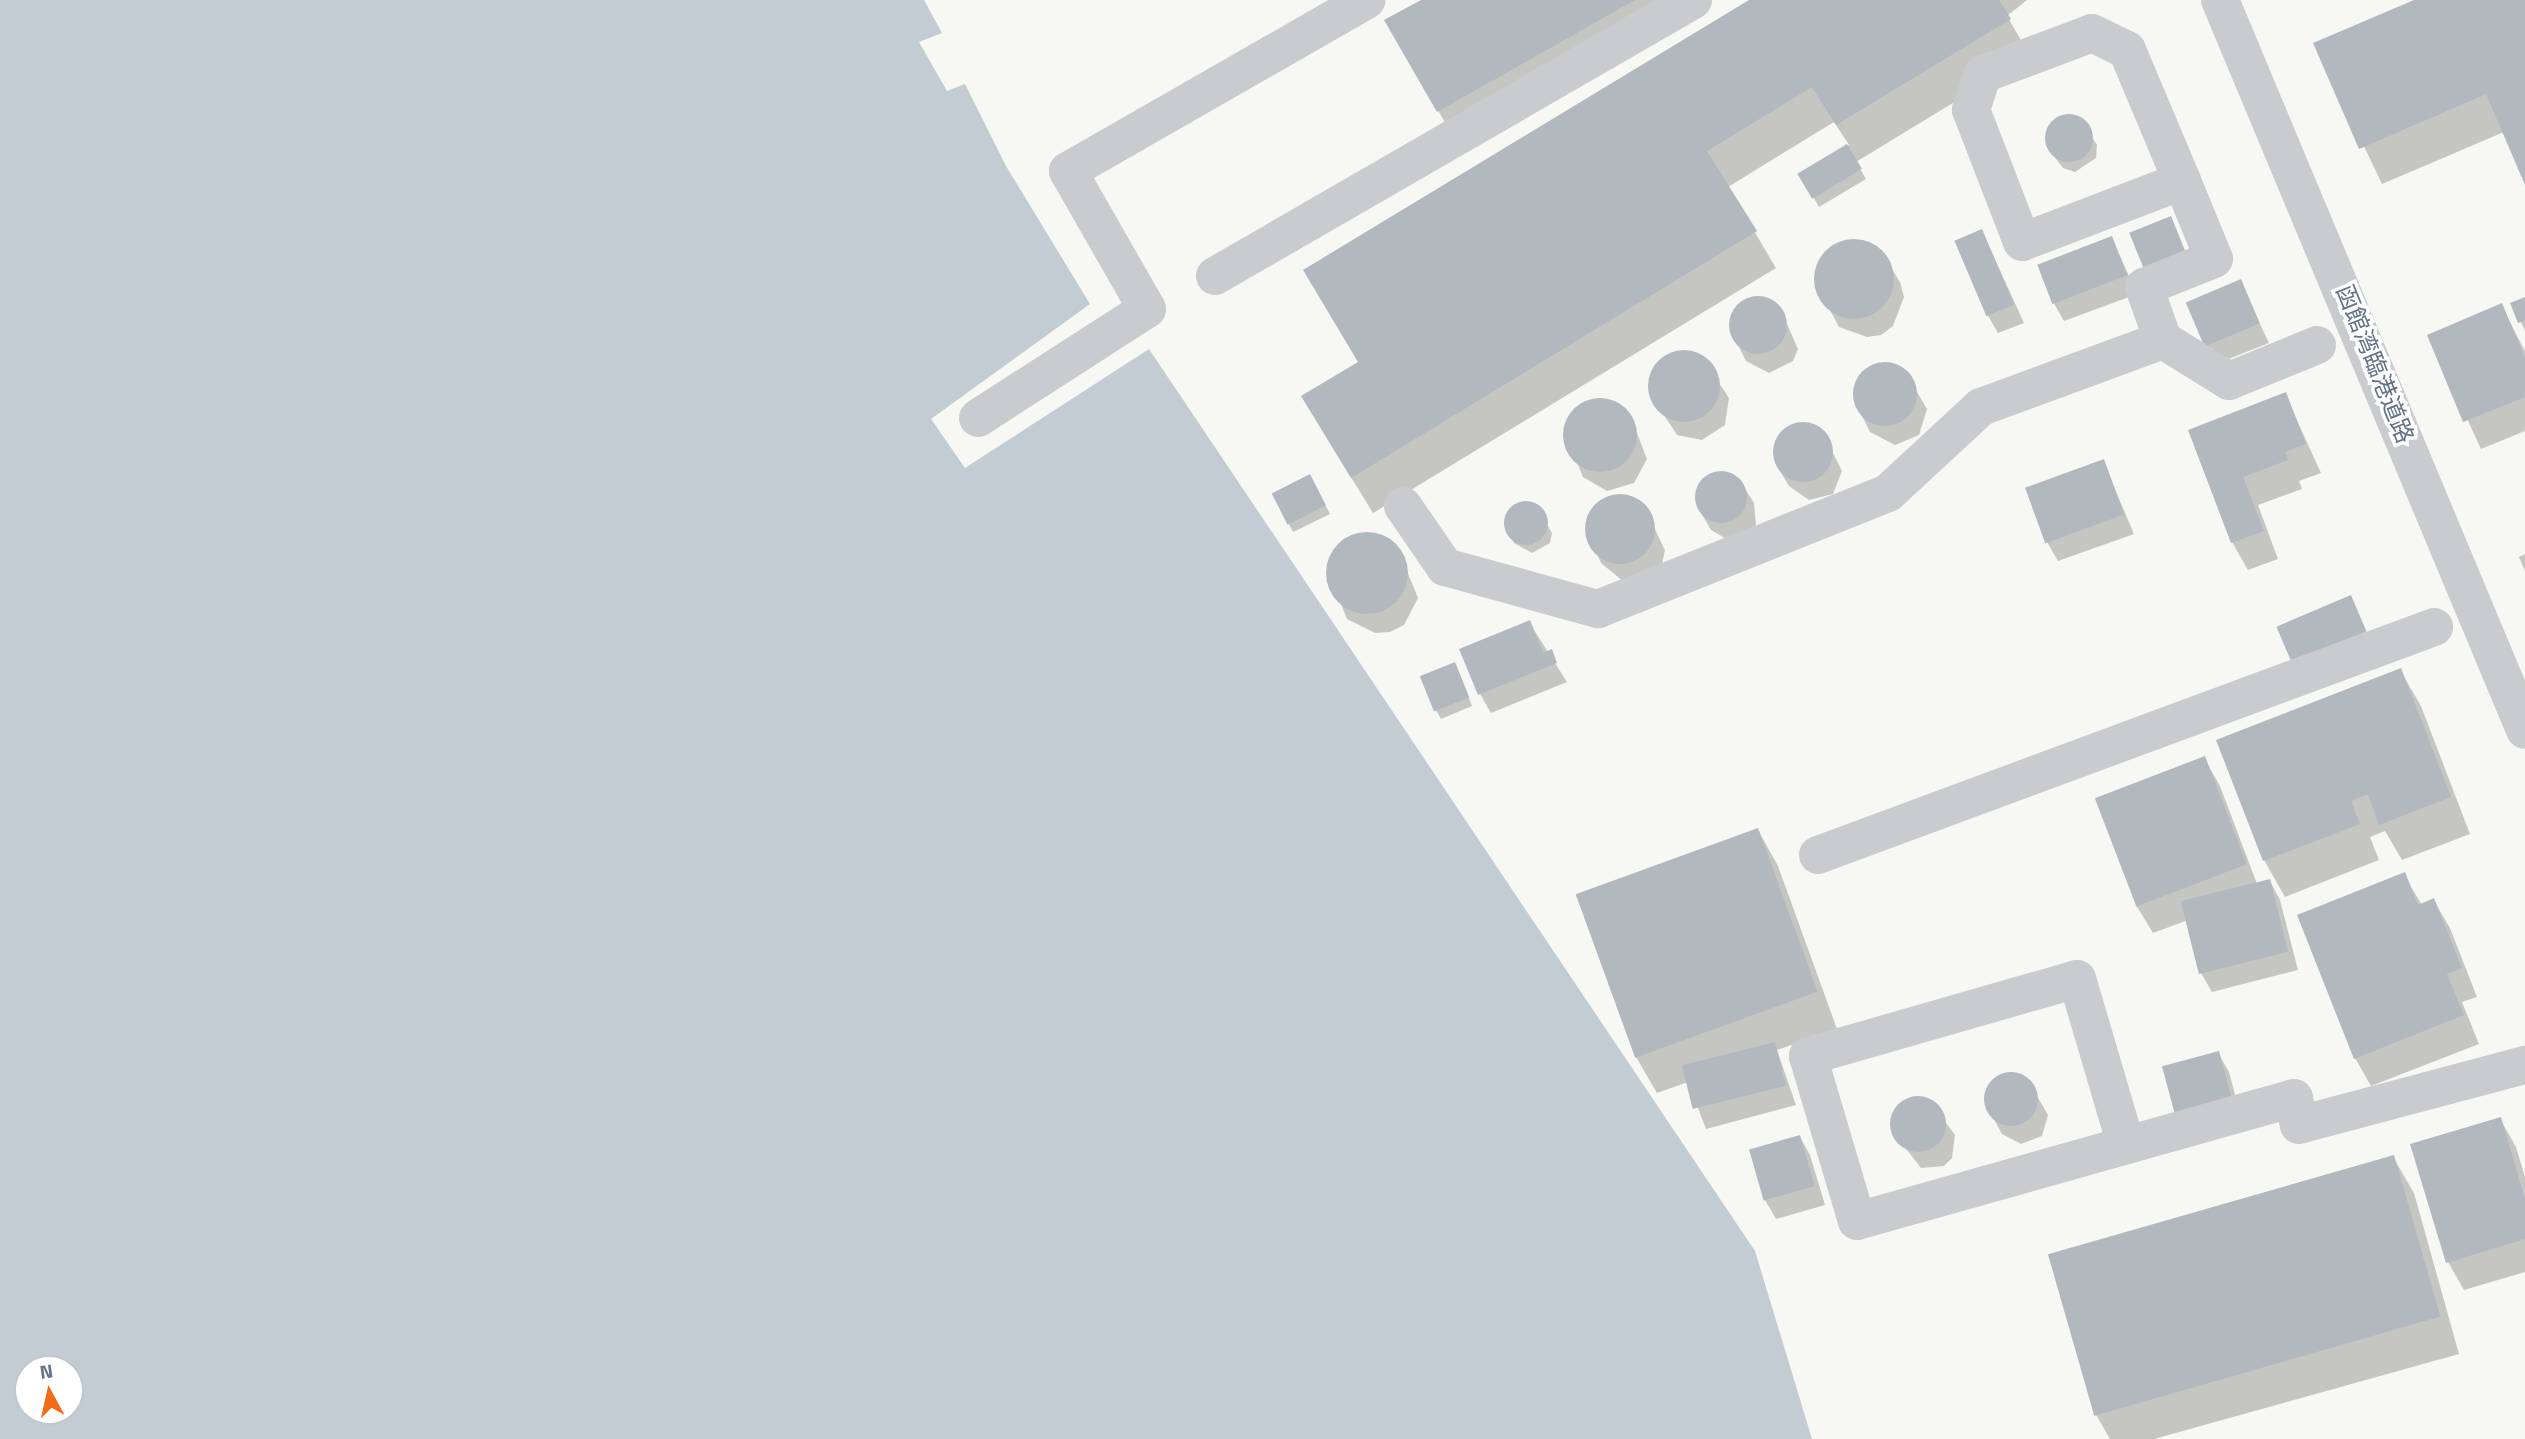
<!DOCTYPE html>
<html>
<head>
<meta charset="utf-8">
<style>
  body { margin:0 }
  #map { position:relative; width:2525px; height:1439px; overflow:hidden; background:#f7f7f3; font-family:"Titillium Web","Noto Sans JP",sans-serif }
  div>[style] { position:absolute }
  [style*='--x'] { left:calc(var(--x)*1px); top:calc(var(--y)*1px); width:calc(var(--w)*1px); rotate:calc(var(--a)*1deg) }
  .water>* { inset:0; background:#c4ccd3 }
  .shadow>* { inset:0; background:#0003 }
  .building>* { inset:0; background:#b1b8be; transform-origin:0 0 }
  .round { border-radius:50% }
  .minor>* { height:38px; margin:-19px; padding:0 19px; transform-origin:19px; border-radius:19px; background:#c9cbcf }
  span { translate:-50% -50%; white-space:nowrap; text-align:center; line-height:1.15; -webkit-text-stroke:7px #fff; paint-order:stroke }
  .street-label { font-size:24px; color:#637287 }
  .north { position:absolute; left:14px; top:1355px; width:70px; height:70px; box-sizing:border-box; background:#fff; border:2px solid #c1c7cf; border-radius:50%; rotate:352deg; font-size:19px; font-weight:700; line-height:28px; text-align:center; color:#637287 }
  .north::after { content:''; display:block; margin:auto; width:24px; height:32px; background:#f26c18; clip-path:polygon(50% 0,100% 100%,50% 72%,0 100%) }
</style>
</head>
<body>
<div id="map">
  <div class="water">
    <div style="clip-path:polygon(evenodd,0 0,924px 0,942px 33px,919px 42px,947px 91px,965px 84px,1006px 166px,1090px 304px,931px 419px,965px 468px,1149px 349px,1755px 1251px,1812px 1439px,0 1439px,0 0,28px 1369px,70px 1369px,70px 1411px,28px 1411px,28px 1369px)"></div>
  </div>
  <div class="shadow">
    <div style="clip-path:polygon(1424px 0,1688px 0,1459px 147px,1387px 21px)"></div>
    <div style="clip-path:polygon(1752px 0,2027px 0,2007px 16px,2030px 56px,1856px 162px,1866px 179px,1819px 207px,1800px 174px,1849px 145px,1834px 122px,1728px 187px,1776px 268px,1373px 513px,1324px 433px,1360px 363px)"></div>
    <div style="clip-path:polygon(2419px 0,2525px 0,2525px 181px,2504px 132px,2382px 184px,2315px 44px)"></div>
    <div style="clip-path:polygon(2060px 118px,2080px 119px,2097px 145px,2096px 158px,2075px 172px,2063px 168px,2049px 150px,2046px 137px,2050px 125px)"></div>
    <div style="clip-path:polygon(1982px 231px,2024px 323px,1998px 333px,1987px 314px)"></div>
    <div style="clip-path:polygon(2112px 238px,2137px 294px,2064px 321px,2053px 302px)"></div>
    <div style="clip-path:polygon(1848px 240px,1879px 249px,1900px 282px,1904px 297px,1893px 326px,1881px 335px,1867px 337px,1839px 327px,1815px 282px,1823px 256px)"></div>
    <div style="clip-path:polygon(2240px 282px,2269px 343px,2216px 364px,2205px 345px)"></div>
    <div style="clip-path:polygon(1760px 297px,1779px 306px,1798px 349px,1793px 361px,1769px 373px,1746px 361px,1730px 329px,1738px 305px)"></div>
    <div style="clip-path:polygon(2525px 299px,2525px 331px,2513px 304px)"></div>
    <div style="clip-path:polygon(2501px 305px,2525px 351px,2525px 431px,2481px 449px,2429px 336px)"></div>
    <div style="clip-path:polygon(1675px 353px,1702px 357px,1729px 398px,1725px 425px,1702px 440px,1677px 435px,1650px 394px,1654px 369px)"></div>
    <div style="clip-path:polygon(1873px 366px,1899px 367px,1916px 390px,1927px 409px,1919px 435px,1895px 445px,1870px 432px,1854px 400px,1862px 374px)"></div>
    <div style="clip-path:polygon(2285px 394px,2321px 473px,2299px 481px,2302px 489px,2258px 505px,2278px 559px,2248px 570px,2232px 542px,2190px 431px)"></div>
    <div style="clip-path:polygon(1604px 399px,1629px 413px,1647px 459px,1634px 483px,1607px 491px,1583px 477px,1564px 431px,1578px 406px)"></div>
    <div style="clip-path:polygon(1795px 425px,1819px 429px,1831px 449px,1842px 471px,1833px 494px,1809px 500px,1789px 486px,1777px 466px,1774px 454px,1784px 431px)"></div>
    <div style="clip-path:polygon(2103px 461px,2134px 534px,2058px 561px,2047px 542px)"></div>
    <div style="clip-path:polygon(1724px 472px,1742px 484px,1754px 503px,1756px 525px,1730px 541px,1711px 530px,1700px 511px,1697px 488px,1713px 473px)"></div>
    <div style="clip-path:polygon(1315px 485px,1330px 514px,1293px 532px,1273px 494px)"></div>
    <div style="clip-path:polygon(1618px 496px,1643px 505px,1665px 550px,1662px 564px,1624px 582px,1601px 563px,1586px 527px,1591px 512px,1603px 500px)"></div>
    <div style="clip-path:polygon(1516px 505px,1536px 505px,1552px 533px,1550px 543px,1532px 553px,1514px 543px,1508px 533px,1508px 512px)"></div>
    <div style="clip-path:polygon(1372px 534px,1398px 549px,1418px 598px,1404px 625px,1390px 632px,1375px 633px,1347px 619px,1327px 569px,1342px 543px)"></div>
    <div style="clip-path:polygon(2525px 554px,2525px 571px,2519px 557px)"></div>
    <div style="clip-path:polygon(2350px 597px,2375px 650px,2303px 680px)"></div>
    <div style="clip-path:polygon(1529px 622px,1567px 682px,1491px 713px,1480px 694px)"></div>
    <div style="clip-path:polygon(2400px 670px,2421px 706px,2470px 834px,2402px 860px,2385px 831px,2370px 837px,2379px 860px,2285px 897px,2264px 860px)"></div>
    <div style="clip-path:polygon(1459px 673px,1472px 706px,1441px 719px,1436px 710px)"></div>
    <div style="clip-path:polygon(2204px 758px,2220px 786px,2257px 884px,2270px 881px,2280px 900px,2298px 970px,2212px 992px,2201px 973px,2188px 920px,2153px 933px,2136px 905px)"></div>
    <div style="clip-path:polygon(1758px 830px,1778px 866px,1837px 1029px,1777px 1050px,1796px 1105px,1706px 1129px,1688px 1082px,1657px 1093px,1636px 1057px,1578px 895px)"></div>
    <div style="clip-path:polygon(2404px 875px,2422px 905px,2434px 901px,2450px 928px,2477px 997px,2462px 1002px,2479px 1044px,2371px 1086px,2355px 1058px)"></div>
    <div style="clip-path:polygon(2218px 1053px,2229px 1072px,2241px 1117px,2177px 1114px)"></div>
    <div style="clip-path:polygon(2001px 1075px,2024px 1077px,2037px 1096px,2048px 1115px,2042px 1136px,2021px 1144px,2002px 1134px,1991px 1114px,1987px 1092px)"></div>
    <div style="clip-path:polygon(1928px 1099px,1955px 1135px,1952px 1158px,1944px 1166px,1921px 1168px,1893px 1132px,1896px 1109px,1905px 1101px)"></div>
    <div style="clip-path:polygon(2500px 1119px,2516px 1147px,2525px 1177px,2525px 1272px,2464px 1290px,2448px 1262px)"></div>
    <div style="clip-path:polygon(1800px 1137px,1810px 1155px,1825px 1205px,1776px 1219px,1765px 1200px)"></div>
    <div style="clip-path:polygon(2393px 1157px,2414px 1193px,2459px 1354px,2154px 1439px,2110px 1439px,2095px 1413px)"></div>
  </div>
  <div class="building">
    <div style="clip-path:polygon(1421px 0,1635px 0,1437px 112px,1384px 20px)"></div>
    <div style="clip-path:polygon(1749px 0,1999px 0,2011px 19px,1836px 125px,1812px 87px,1707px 151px,1757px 231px,1351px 478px,1301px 396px,1358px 362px,1303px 270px)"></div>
    <div style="clip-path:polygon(2414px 0,2525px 0,2525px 185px,2486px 94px,2359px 149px,2313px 43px)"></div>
    <div class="round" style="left:2045px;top:114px;width:48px;height:48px"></div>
    <div style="left:1847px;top:144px;width:29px;height:58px;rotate:59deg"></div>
    <div style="left:2171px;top:216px;width:41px;height:45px;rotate:68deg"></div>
    <div style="left:1982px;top:229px;width:82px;height:30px;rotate:67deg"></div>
    <div style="left:2112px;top:236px;width:42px;height:80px;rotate:69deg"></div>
    <div class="round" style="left:1814px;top:239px;width:80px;height:80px"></div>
    <div style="left:2241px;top:279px;width:48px;height:60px;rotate:67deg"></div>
    <div class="round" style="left:1729px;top:296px;width:58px;height:58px"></div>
    <div style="clip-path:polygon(2525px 297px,2525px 321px,2518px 323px,2510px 303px)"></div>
    <div style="clip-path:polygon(2502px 303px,2525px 358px,2525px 397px,2463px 422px,2427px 335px)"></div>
    <div class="round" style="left:1648px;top:350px;width:72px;height:72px"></div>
    <div class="round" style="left:1853px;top:362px;width:64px;height:64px"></div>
    <div style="clip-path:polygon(2286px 392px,2306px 444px,2285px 452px,2288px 460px,2243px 477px,2264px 531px,2231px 543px,2188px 430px)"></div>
    <div class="round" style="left:1563px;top:398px;width:74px;height:74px"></div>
    <div class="round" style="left:1773px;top:422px;width:60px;height:60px"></div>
    <div style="left:2104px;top:459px;width:59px;height:84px;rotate:70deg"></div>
    <div class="round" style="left:1695px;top:471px;width:52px;height:52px"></div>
    <div style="left:1310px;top:474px;width:35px;height:43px;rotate:63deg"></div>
    <div class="round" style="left:1585px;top:494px;width:70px;height:70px"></div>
    <div class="round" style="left:1504px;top:501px;width:44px;height:44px"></div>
    <div class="round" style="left:1326px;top:532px;width:82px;height:82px"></div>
    <div style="left:2351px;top:595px;width:39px;height:81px;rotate:67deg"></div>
    <div style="clip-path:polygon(1530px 620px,1543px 653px,1552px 649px,1557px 663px,1478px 695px,1459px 649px)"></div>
    <div style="left:1455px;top:662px;width:38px;height:38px;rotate:68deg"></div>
    <div style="clip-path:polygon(2401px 668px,2451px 797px,2379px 825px,2368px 794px,2351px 801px,2360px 824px,2263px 861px,2216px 740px)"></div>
    <div style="left:2205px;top:756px;width:116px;height:118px;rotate:69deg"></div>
    <div style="left:1758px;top:828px;width:174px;height:194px;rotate:70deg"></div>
    <div style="clip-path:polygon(2405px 872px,2418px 905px,2434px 898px,2462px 968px,2447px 974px,2464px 1015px,2354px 1059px,2297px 915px)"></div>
    <div style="left:2270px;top:879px;width:75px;height:92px;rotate:76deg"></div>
    <div style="left:1775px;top:1042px;width:45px;height:96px;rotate:76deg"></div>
    <div style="left:2219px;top:1051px;width:49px;height:59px;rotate:75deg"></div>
    <div class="round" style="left:1984px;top:1072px;width:54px;height:54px"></div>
    <div class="round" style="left:1890px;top:1096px;width:56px;height:56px"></div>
    <div style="clip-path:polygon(2501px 1117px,2525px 1199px,2525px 1239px,2446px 1263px,2410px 1144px)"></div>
    <div style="left:1800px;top:1135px;width:53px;height:53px;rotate:74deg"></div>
    <div style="left:2394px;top:1155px;width:168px;height:360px;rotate:74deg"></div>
  </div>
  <div class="minor">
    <div style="--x:2220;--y:0;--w:791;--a:67.32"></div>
    <div style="--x:2182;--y:181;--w:171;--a:159.1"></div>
    <div style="--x:2022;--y:242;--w:142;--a:-111.1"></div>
    <div style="--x:1971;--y:110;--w:38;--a:-72"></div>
    <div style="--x:1983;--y:74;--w:116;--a:-20.6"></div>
    <div style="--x:2092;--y:33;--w:39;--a:26"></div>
    <div style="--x:2127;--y:50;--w:142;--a:67.2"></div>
    <div style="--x:2182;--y:181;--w:84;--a:67.7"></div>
    <div style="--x:2214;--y:259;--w:75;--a:158.2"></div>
    <div style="--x:2144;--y:287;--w:56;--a:70.3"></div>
    <div style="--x:2163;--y:340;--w:78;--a:31.8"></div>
    <div style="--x:2229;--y:381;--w:95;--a:-22.2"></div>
    <div style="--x:1215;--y:276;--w:552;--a:-30"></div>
    <div style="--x:978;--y:418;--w:201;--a:-32.8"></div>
    <div style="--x:1147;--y:309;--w:159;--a:-119.8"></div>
    <div style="--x:1068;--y:171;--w:344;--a:-29.8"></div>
    <div style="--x:1403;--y:506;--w:74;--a:55.5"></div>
    <div style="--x:1445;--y:567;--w:159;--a:15.4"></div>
    <div style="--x:1598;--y:609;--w:312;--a:-21.8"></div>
    <div style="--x:1888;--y:493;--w:127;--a:-42.8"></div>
    <div style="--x:1981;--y:407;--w:194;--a:-20.2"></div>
    <div style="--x:1818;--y:855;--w:657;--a:-20.31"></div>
    <div style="--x:2126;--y:1145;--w:173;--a:-106.4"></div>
    <div style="--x:2077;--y:979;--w:280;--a:164"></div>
    <div style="--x:1808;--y:1056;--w:172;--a:73.5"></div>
    <div style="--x:1857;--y:1221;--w:454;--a:-15.7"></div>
    <div style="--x:2294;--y:1098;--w:27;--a:80"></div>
    <div style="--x:2299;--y:1125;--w:234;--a:-14.9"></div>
  </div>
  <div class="street-label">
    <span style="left:2375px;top:364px;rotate:68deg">函館湾臨港道路</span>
  </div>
  <div class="north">N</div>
</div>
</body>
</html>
